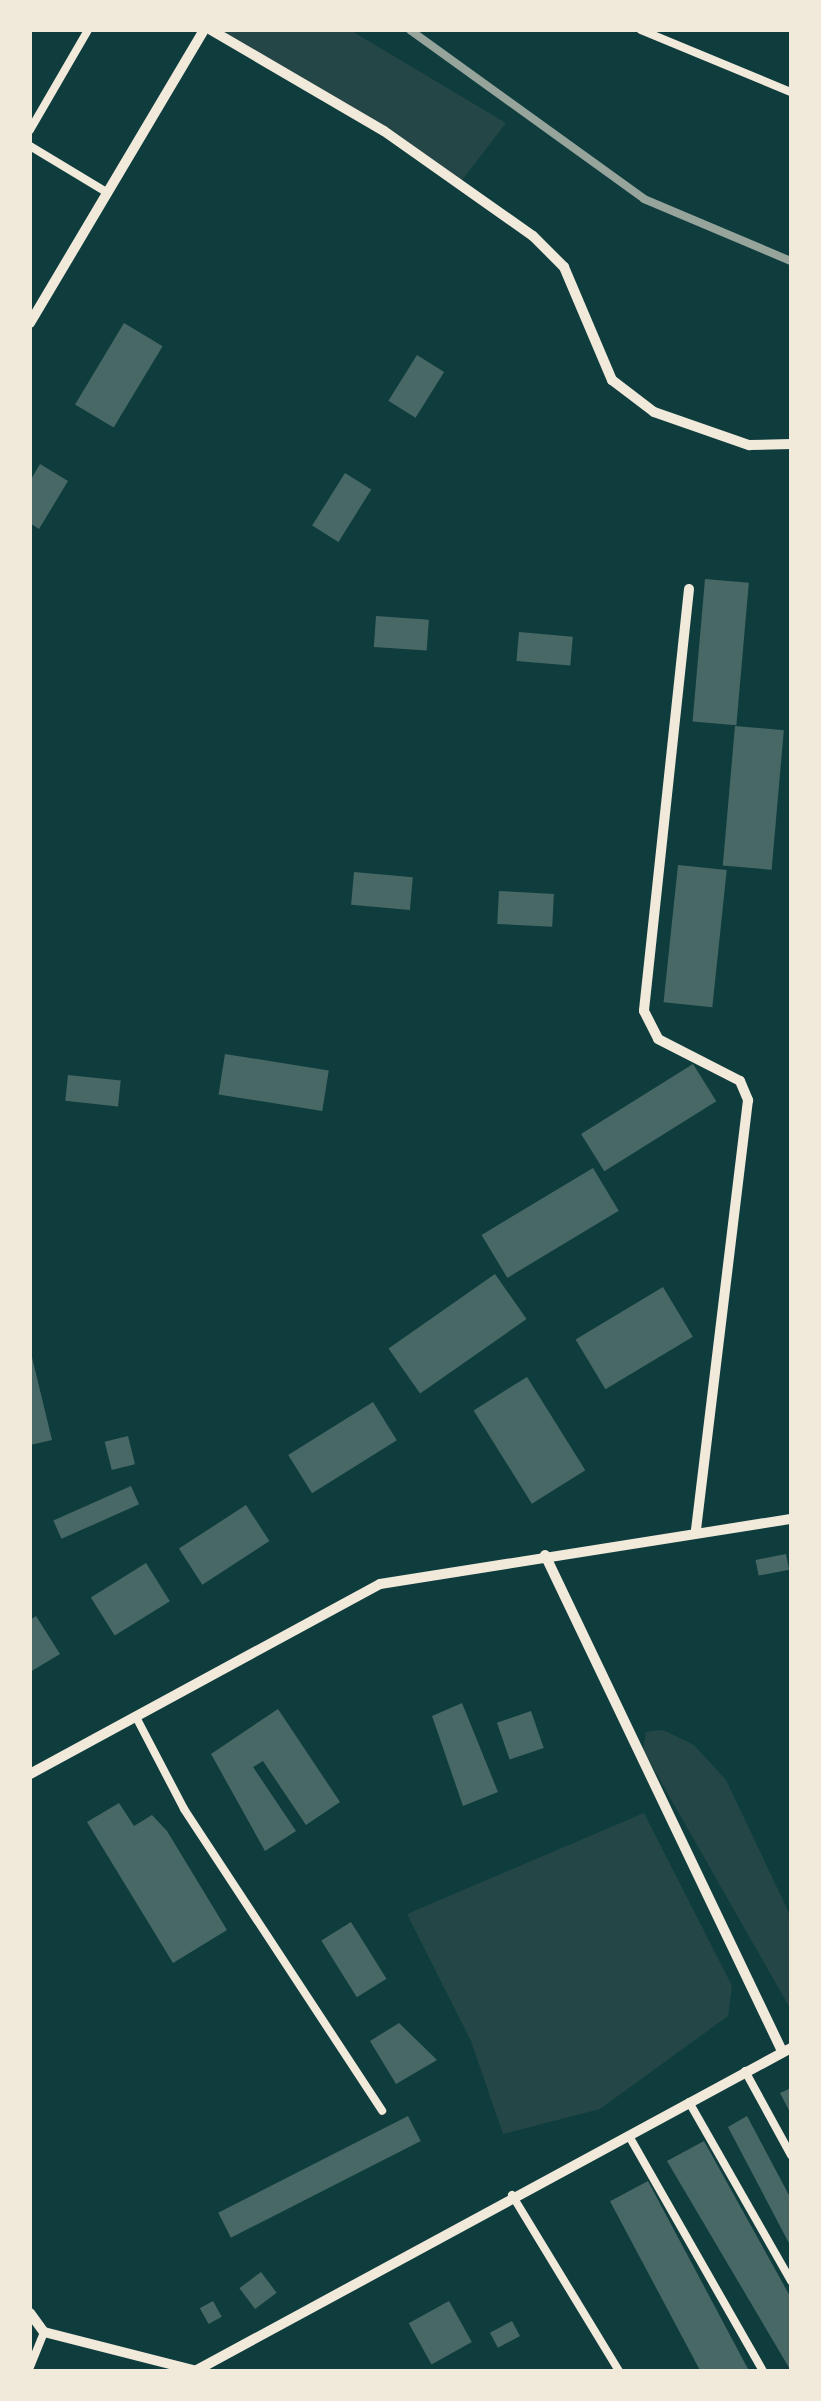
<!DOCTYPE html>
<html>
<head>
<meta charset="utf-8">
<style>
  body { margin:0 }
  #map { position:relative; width:821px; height:2401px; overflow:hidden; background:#0f3d3e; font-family:Overpass,sans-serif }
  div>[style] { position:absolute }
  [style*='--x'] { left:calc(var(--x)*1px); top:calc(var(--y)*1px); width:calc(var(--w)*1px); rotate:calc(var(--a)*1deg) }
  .green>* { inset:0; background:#244646 }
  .building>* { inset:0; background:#486865; transform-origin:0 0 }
  .service>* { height:8px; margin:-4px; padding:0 4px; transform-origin:4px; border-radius:4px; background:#f1e9da }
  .minor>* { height:10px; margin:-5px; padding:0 5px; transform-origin:5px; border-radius:5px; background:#f1e9da }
  .rail>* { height:8px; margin:-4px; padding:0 4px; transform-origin:4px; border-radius:4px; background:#97a49c }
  span { translate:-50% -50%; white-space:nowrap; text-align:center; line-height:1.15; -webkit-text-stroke:8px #f1e9da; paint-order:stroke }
  .frame { position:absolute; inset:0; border:32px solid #f1e9da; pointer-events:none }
</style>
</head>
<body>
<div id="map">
  <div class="green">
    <div style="clip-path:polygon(211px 30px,350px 30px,506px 123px,459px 184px)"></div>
    <div style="clip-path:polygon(663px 1730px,694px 1745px,726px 1780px,791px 1917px,791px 2010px,643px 1750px,646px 1732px)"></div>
    <div style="clip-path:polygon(644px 1813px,732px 1986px,728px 2016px,600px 2109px,503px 2134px,471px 2041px,407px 1914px)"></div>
  </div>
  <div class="building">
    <div style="left:124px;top:323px;width:45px;height:95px;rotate:31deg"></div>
    <div style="left:417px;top:355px;width:32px;height:54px;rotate:32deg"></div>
    <div style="clip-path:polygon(40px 464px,68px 481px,39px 529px,30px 523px,30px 481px)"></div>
    <div style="left:345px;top:473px;width:31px;height:62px;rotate:32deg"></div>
    <div style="left:705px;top:579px;width:44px;height:143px;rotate:5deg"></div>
    <div style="left:376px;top:616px;width:53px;height:31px;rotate:4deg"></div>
    <div style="left:519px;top:632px;width:54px;height:29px;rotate:5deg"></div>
    <div style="left:735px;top:726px;width:49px;height:140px;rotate:5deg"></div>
    <div style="left:678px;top:865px;width:49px;height:138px;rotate:6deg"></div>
    <div style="left:354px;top:872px;width:59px;height:33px;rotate:5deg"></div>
    <div style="left:499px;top:891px;width:55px;height:33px;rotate:3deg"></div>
    <div style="left:225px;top:1054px;width:105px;height:41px;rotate:9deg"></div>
    <div style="left:693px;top:1064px;width:44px;height:132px;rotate:58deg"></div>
    <div style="left:68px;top:1075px;width:53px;height:26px;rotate:6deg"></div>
    <div style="left:593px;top:1168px;width:50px;height:130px;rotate:59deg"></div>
    <div style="left:495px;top:1274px;width:55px;height:130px;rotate:55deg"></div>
    <div style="left:663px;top:1287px;width:58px;height:102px;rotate:59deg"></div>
    <div style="clip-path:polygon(30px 1349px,52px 1440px,30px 1445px)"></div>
    <div style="left:527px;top:1377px;width:110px;height:63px;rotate:58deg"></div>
    <div style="left:373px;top:1402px;width:45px;height:100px;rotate:58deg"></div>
    <div style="left:128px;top:1436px;width:29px;height:24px;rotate:76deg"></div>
    <div style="left:131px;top:1486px;width:20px;height:85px;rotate:66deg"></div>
    <div style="left:246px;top:1505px;width:43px;height:80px;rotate:57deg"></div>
    <div style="left:786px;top:1554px;width:16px;height:31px;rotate:79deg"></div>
    <div style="left:146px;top:1563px;width:45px;height:65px;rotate:58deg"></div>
    <div style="clip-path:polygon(36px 1616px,60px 1654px,30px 1672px,30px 1620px)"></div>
    <div style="clip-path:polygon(462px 1703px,498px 1792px,463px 1806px,432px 1716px)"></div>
    <div style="clip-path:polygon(278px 1709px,340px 1802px,306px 1825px,263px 1761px,253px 1767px,296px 1831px,265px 1851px,211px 1754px)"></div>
    <div style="left:531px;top:1711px;width:39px;height:36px;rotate:71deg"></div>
    <div style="clip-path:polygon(119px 1803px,134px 1826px,152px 1815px,167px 1831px,227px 1930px,173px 1963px,87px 1822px)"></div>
    <div style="left:351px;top:1922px;width:67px;height:35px;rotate:58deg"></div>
    <div style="clip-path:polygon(399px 2023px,437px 2060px,396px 2084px,370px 2041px)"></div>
    <div style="clip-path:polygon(791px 2088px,791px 2114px,780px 2093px)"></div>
    <div style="left:408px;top:2116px;width:28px;height:213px;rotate:63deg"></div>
    <div style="clip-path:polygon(747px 2116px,791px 2199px,791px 2247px,728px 2127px)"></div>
    <div style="clip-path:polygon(704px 2141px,791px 2298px,791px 2371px,667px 2161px)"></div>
    <div style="left:648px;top:2181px;width:215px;height:43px;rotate:62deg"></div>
    <div style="left:261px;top:2272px;width:26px;height:27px;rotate:53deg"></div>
    <div style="left:213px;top:2301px;width:18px;height:15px;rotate:61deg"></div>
    <div style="left:449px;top:2301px;width:47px;height:46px;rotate:61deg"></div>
    <div style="left:512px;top:2321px;width:17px;height:25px;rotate:62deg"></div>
  </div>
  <div class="service">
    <div style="--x:641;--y:30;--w:162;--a:22.5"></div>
    <div style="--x:30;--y:130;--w:116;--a:-59.9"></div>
    <div style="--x:30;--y:146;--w:91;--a:31.1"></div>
    <div style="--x:136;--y:1717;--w:104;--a:62.4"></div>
    <div style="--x:184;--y:1809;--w:361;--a:56.7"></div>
    <div style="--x:745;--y:2071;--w:96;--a:61.3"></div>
    <div style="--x:689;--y:2102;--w:206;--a:60.3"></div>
    <div style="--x:629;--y:2136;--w:271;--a:60.3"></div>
    <div style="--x:512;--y:2195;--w:206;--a:58.7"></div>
    <div style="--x:30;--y:2367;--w:38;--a:-68"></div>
  </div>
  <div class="minor">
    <div style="--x:211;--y:30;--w:200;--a:30.3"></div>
    <div style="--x:384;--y:131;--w:182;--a:35.2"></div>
    <div style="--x:533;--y:236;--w:44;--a:45"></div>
    <div style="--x:564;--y:267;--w:123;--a:67"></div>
    <div style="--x:612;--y:380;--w:53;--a:37.3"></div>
    <div style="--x:654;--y:412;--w:101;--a:19.2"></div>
    <div style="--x:749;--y:445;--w:42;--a:-1.4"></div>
    <div style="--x:30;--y:323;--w:341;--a:-59.3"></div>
    <div style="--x:689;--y:589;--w:424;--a:96.1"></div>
    <div style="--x:644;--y:1011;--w:31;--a:63"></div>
    <div style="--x:658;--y:1039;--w:92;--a:27.1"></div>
    <div style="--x:740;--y:1081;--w:21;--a:67"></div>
    <div style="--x:748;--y:1100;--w:434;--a:96.9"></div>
    <div style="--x:545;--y:1555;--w:550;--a:64.46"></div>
    <div style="--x:30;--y:1774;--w:398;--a:-28.5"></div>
    <div style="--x:380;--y:1584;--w:416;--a:-9"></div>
    <div style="--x:30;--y:2313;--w:24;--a:54"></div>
    <div style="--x:44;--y:2332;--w:158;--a:14.3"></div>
    <div style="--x:197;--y:2370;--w:676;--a:-28.46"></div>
  </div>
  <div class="rail">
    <div style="--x:410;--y:30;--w:289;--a:35.8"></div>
    <div style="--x:644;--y:199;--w:160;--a:22.9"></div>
  </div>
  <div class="frame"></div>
</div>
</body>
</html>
